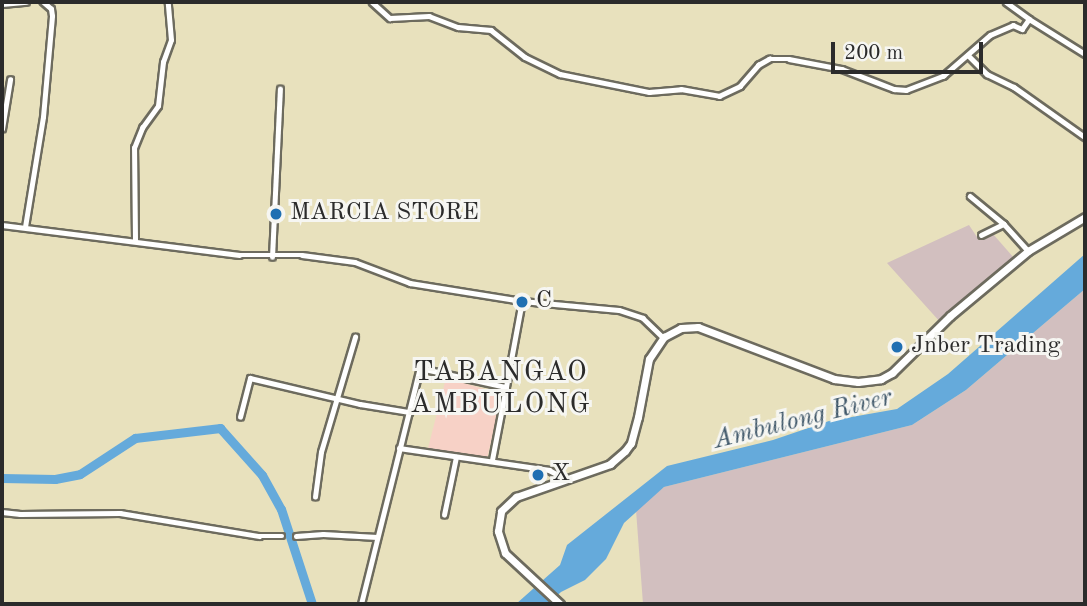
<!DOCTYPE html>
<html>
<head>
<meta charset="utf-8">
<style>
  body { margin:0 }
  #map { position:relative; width:1087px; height:606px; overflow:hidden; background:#e8e1bd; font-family:"Old Standard TT",serif }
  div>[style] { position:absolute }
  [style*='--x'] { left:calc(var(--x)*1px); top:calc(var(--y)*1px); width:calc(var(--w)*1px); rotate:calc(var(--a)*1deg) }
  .built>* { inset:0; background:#f7d1c6 }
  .industrial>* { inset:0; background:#d2bfbf }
  .water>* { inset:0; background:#65aadb }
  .river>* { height:9px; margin:-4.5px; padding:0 4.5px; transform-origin:4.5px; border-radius:4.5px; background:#65aadb }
  .roads { filter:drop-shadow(2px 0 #6d6b5e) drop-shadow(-2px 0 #6d6b5e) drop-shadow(0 2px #6d6b5e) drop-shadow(0 -2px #6d6b5e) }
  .street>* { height:4.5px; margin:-2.25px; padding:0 2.25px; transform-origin:2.25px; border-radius:2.25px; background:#fff }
  .primary>* { height:7px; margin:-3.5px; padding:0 3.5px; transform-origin:3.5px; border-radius:3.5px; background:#fff }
  .dots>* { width:19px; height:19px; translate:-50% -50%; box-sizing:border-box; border:4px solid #f6f6f2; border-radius:50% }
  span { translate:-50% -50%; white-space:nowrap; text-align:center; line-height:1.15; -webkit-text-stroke:6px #f6f6f2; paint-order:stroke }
  .poi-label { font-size:24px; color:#2b2b2b }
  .left { translate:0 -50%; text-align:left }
  .water-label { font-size:26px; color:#3f5769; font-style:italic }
  .quarter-label { font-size:28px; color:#2b2b2b; letter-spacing:2px }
  .frame { position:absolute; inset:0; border:4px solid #2b2b2b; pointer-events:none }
  .scale { position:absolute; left:831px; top:42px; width:152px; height:32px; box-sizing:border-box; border:4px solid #2b2b2b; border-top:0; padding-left:9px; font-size:21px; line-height:24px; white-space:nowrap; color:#2b2b2b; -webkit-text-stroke:5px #f6f6f2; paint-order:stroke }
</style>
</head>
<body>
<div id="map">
  <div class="built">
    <div style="clip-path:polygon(446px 378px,502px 394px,487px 459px,427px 452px)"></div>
  </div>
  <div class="industrial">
    <div style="clip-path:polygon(969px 225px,979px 240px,993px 234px,1014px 258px,941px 323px,887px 263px)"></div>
    <div style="clip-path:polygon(1085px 289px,1085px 604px,643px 604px,636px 510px,664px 487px,912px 425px,966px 390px)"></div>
  </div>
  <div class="water">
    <div style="clip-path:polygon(1085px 254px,1085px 289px,966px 390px,912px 425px,664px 487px,624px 523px,606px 559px,585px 580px,561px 592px,548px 604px,516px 604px,560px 565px,567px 545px,667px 466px,773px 440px,829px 421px,897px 409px,948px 374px)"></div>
  </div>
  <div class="river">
    <div style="--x:2;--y:478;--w:53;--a:1.1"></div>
    <div style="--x:55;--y:479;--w:25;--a:-11"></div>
    <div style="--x:80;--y:474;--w:66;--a:-33.2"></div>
    <div style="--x:135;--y:438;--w:86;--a:-6.7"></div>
    <div style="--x:220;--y:428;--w:63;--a:48.2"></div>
    <div style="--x:262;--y:475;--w:39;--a:61"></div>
    <div style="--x:281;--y:509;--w:100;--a:71.9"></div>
  </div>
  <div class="roads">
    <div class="street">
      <div style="--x:372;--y:2;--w:24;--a:42"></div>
      <div style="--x:390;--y:18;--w:39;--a:-3"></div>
      <div style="--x:429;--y:16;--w:31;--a:21"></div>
      <div style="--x:458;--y:27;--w:33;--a:5"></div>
      <div style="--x:491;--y:30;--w:43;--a:38.5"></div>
      <div style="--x:525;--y:57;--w:39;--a:26"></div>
      <div style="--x:560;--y:74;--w:91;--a:11.4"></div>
      <div style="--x:649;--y:92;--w:32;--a:-5"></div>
      <div style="--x:681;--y:89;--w:39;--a:10"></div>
      <div style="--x:719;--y:96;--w:23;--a:-25"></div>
      <div style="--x:740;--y:86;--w:28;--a:-49"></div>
      <div style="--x:758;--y:65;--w:13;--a:-29"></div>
      <div style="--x:769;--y:59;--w:20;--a:0"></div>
      <div style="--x:789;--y:59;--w:54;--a:10.7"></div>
      <div style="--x:842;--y:69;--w:56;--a:21"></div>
      <div style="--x:894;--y:89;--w:12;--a:5"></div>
      <div style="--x:906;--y:90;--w:40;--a:-21"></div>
      <div style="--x:943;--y:76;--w:62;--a:-41.1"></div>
      <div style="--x:990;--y:35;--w:25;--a:-23"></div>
      <div style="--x:1013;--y:25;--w:10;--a:24"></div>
      <div style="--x:1022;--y:29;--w:12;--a:-55"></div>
      <div style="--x:1029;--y:19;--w:66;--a:32"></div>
      <div style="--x:1006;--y:2;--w:29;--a:36"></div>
      <div style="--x:2;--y:4;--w:24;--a:-5"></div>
      <div style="--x:968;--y:55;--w:27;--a:45"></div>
      <div style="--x:987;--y:74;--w:30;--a:26"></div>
      <div style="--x:1014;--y:87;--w:87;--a:35.2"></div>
      <div style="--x:2;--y:129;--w:50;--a:-80.7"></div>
      <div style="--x:970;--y:196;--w:44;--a:39.5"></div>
      <div style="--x:2;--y:225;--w:239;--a:7.2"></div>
      <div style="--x:239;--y:255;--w:63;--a:0"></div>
      <div style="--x:302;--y:255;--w:53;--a:7.5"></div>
      <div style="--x:355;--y:262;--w:59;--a:20.9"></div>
      <div style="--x:410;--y:283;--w:113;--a:9.1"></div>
      <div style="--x:522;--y:301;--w:97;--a:5.3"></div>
      <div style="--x:619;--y:310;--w:25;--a:18"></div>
      <div style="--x:643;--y:318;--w:28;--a:44"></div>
      <div style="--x:25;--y:227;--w:111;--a:-80.7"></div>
      <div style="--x:43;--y:117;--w:101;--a:-84.9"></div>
      <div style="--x:52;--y:16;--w:7;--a:-98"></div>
      <div style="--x:51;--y:9;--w:11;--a:-139"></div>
      <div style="--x:981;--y:235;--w:25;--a:-26"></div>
      <div style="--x:1004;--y:224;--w:36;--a:48"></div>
      <div style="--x:135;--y:240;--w:92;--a:-90.6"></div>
      <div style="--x:134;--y:148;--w:22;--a:-68"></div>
      <div style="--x:142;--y:128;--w:27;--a:-54"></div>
      <div style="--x:158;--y:106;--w:44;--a:-83.5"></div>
      <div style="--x:163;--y:62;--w:23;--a:-70"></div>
      <div style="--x:171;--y:40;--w:38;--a:-95"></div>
      <div style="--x:272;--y:257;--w:168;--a:-87.3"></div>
      <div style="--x:240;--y:417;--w:40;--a:-75.6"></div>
      <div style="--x:250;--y:378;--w:113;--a:13.3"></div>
      <div style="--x:360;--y:404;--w:50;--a:9.3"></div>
      <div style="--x:399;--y:448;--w:152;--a:8.3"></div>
      <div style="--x:549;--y:470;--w:19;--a:28"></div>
      <div style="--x:492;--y:460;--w:74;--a:-79.1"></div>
      <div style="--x:315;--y:497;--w:45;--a:-82.4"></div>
      <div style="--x:321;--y:452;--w:120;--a:-73.5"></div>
      <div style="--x:2;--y:512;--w:18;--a:6"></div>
      <div style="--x:20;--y:514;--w:100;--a:-0.6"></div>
      <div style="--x:120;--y:513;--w:141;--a:9.4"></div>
      <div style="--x:259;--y:536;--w:23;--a:0"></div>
      <div style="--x:444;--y:515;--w:59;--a:-78.3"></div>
      <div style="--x:296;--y:536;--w:27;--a:-4"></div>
      <div style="--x:323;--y:534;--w:54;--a:3.2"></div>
      <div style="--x:361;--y:604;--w:243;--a:-76"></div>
      <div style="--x:420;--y:368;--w:88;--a:12.5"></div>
      <div style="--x:506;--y:387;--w:87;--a:-79.5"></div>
    </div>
    <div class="primary">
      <div style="--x:560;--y:604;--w:75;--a:-137.2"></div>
      <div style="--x:505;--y:553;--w:23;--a:-108"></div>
      <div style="--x:498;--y:531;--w:20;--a:-81"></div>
      <div style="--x:501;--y:511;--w:21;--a:-43"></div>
      <div style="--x:516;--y:497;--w:100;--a:-19.3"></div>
      <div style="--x:610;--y:464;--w:20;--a:-41"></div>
      <div style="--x:625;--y:451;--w:10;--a:-53"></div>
      <div style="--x:631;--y:443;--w:27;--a:-75"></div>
      <div style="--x:638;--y:417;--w:59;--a:-79.3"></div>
      <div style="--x:649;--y:359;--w:27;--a:-56"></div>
      <div style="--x:664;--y:337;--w:19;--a:-28"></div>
      <div style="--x:681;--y:328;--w:17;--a:-3"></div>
      <div style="--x:698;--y:327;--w:146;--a:20.9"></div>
      <div style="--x:834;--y:379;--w:24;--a:7"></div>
      <div style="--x:858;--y:382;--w:23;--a:-7"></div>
      <div style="--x:881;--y:379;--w:13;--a:-29"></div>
      <div style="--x:892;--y:373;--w:81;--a:-44.5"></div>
      <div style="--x:950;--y:316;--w:102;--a:-39.8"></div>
      <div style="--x:1028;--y:251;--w:66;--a:-30.8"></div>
    </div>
  </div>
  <div class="dots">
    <div style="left:276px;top:214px;background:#1f6fb2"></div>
    <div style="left:522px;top:302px;background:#1f6fb2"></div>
    <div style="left:897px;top:347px;background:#1f6fb2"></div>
    <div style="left:538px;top:475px;background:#1f6fb2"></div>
  </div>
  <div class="poi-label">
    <span class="left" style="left:290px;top:214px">MARCIA STORE</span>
    <span class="left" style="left:536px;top:302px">C</span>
    <span class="left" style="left:911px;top:347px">Jnber Trading</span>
    <span class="left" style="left:552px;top:475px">X</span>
  </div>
  <div class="water-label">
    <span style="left:803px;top:420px;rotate:-14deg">Ambulong River</span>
  </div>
  <div class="quarter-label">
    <span style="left:501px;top:389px">TABANGAO<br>AMBULONG</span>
  </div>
  <div class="frame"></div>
  <div class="scale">200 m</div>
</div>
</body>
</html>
